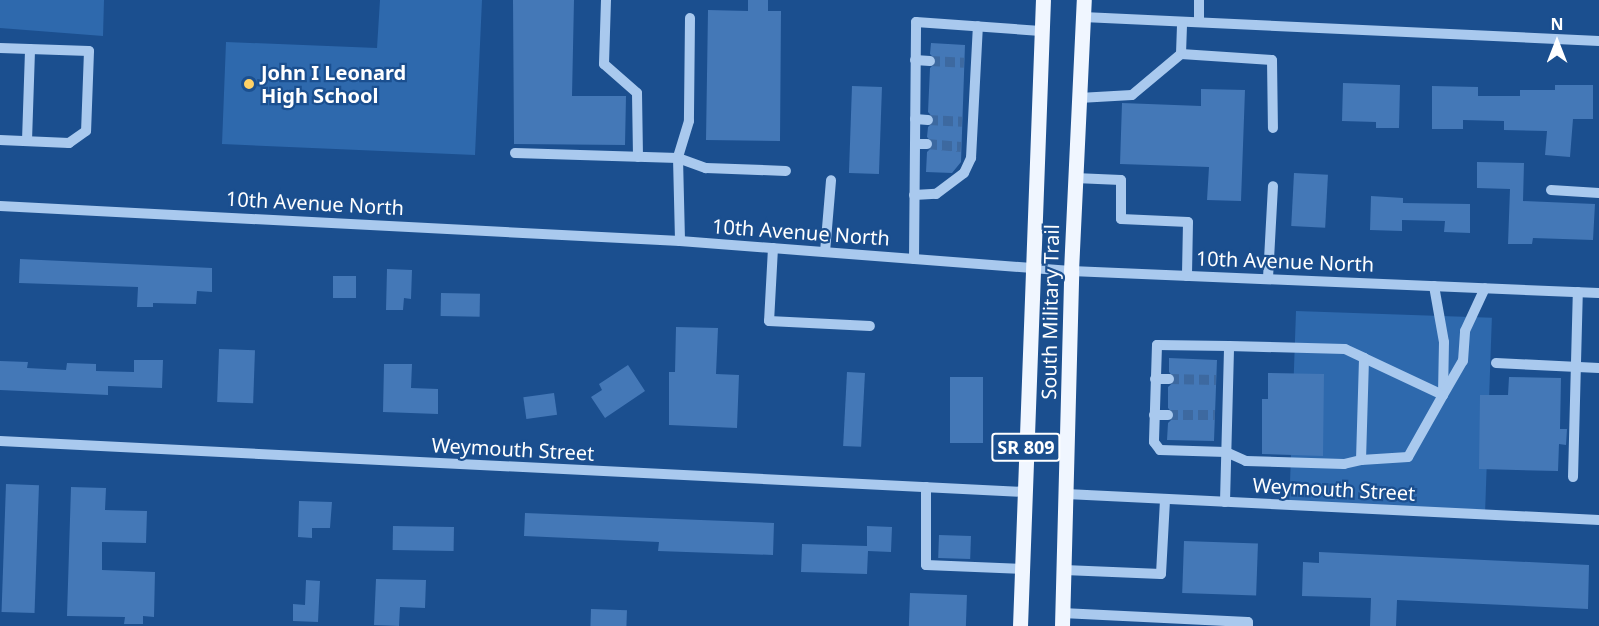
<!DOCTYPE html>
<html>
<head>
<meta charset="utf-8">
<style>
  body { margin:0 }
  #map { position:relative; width:1599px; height:626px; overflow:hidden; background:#1b4f8f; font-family:"Noto Sans",sans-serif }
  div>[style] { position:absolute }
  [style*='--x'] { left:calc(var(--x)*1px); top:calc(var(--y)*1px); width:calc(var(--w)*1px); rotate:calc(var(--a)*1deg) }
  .green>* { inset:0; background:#2e69ad; transform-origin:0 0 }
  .building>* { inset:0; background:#4478b7; transform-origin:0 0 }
  .minor-tunnel>* { height:10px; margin-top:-5px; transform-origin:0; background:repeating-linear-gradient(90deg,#3d69a0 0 10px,transparent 0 15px) }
  .minor>* { height:10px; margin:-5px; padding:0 5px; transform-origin:5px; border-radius:5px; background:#a9c9ee }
  .major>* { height:15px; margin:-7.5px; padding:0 7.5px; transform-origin:7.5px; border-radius:7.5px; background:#f0f6ff }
  .dots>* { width:16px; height:16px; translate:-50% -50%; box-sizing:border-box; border:3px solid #1b4f8f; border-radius:50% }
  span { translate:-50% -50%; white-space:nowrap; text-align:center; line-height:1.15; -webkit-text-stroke:4.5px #1b4f8f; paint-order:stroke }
  .shield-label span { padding:2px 4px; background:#1b4f8f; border:2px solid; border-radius:4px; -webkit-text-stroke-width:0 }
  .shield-label { font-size:18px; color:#fff; font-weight:700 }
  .poi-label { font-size:20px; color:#fff; font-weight:700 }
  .left { translate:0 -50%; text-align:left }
  .street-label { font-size:20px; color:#fff }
  .north { position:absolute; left:1527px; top:12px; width:60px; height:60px; -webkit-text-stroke:4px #1b4f8f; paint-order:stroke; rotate:0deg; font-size:16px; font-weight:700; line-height:24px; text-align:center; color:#fff }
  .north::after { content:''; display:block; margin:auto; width:21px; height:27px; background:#fff; clip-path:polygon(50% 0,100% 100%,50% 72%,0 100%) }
</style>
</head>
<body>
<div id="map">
  <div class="green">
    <div style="clip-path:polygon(0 0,104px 0,103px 36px,0 28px)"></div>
    <div style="clip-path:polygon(380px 0,482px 0,475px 155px,222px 144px,226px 42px,377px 48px)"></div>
    <div style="left:1296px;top:311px;width:196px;height:194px;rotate:2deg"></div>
  </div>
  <div class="building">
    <div style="clip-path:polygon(513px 0,574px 0,572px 96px,626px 96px,625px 145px,514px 144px)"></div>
    <div style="clip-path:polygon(748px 0,768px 0,768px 11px,781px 11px,780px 141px,706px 140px,708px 10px,748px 11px)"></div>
    <div style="clip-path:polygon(931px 43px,965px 45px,961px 162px,952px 173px,926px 172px,927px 152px,934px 145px,927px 137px,928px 127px,935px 120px,928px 112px,930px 68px,937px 61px,930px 54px)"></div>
    <div style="clip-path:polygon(1343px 83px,1400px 85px,1399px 128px,1376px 128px,1376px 122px,1342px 121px)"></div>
    <div style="clip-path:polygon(1555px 85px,1593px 85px,1593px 119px,1573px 119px,1570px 157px,1545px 155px,1547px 131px,1504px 130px,1504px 121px,1463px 120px,1463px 129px,1432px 129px,1432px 86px,1478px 87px,1478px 96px,1520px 96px,1520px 90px,1555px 90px)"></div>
    <div style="left:852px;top:86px;width:30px;height:87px;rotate:2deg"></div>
    <div style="clip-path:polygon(1201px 89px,1245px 90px,1241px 201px,1207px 200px,1209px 167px,1120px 164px,1122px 103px,1201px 106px)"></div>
    <div style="clip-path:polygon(1477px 162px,1524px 163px,1523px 201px,1595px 204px,1593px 240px,1533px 238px,1532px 244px,1508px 244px,1510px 189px,1477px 188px)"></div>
    <div style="left:1294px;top:173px;width:34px;height:53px;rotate:3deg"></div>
    <div style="clip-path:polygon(1371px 196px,1403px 198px,1403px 203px,1470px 204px,1470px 233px,1444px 232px,1445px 221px,1402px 220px,1402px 231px,1370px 230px)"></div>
    <div style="clip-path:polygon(20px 259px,212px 268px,212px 292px,197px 291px,196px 304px,153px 303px,153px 307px,137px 307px,138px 287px,19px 283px)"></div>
    <div style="clip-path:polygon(387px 269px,412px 270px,411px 299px,404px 298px,403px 310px,386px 310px)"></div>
    <div style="left:333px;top:276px;width:23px;height:22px"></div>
    <div style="left:441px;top:293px;width:39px;height:23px;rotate:1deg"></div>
    <div style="clip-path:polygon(676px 327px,718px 328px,716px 374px,739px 375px,737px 428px,669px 425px,669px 372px,675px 372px)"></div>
    <div style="left:219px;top:349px;width:36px;height:53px;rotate:2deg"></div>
    <div style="clip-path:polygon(1169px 358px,1217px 360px,1214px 441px,1167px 440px,1168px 423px,1175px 416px,1168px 408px,1168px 387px,1176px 380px,1169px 372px)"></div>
    <div style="clip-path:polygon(134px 360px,163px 360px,162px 388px,108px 386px,108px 395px,0 390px,0 361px,28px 362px,27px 368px,66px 370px,67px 363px,96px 364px,96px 371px,134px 372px)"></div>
    <div style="clip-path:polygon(384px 364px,412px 364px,411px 388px,438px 389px,438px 414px,383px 412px)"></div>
    <div style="clip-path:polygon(628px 365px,645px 391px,605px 418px,591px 397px,602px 390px,599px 384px)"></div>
    <div style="left:847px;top:372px;width:18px;height:74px;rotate:3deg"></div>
    <div style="clip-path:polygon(1268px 373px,1324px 374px,1323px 456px,1262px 454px,1262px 399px,1268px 399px)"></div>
    <div style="left:950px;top:377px;width:33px;height:66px"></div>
    <div style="clip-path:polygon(1509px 377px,1561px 378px,1560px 429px,1567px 429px,1566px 445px,1559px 444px,1558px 471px,1479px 469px,1480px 395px,1508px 395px)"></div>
    <div style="left:554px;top:393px;width:22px;height:31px;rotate:82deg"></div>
    <div style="left:6px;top:484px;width:33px;height:128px;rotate:2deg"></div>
    <div style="clip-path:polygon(71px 487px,106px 488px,105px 510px,147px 511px,146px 543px,102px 542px,102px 570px,155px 572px,154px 617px,143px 616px,143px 624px,124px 624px,125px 617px,67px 616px)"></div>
    <div style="clip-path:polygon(299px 501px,332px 502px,330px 528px,312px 528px,312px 538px,298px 537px)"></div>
    <div style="clip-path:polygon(525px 513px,774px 523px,773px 555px,658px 551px,659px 542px,524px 536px)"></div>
    <div style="left:393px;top:526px;width:61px;height:24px;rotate:1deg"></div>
    <div style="clip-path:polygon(867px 526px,892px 527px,891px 552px,868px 551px,867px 574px,801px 572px,802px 544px,867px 546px)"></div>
    <div style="left:939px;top:535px;width:32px;height:23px;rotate:2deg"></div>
    <div style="left:1184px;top:541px;width:74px;height:52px;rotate:2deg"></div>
    <div style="clip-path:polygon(1319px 552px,1589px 565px,1588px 609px,1397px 600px,1396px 626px,1370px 626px,1371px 598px,1302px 596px,1303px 562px,1319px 563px)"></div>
    <div style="clip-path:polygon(376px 579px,426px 580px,425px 608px,400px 607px,399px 626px,374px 625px)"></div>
    <div style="clip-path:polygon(306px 580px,320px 581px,318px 622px,293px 621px,293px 604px,305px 605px)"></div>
    <div style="left:910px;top:593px;width:57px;height:33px;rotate:2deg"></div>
    <div style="left:591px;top:609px;width:36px;height:17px;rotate:2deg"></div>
  </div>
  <div class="minor-tunnel">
    <div style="--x:930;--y:61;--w:34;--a:3"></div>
    <div style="--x:928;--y:120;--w:34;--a:3"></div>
    <div style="--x:927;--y:144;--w:34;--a:5"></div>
    <div style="--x:1169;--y:379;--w:47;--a:1.2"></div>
    <div style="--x:1168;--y:415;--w:47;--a:0"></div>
  </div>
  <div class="minor">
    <div style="--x:606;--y:0;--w:64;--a:91.8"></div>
    <div style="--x:604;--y:64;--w:44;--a:41.3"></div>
    <div style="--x:637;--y:93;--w:64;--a:89.1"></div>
    <div style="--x:1083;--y:17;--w:517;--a:2.66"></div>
    <div style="--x:690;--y:18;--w:103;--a:90.6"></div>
    <div style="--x:689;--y:121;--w:39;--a:107"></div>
    <div style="--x:678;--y:158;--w:30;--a:20"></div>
    <div style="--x:706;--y:168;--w:80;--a:2.1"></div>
    <div style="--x:1199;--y:22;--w:22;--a:-90"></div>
    <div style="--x:0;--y:48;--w:89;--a:1.9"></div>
    <div style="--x:89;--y:51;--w:80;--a:92.1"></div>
    <div style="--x:86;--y:131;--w:21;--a:145"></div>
    <div style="--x:69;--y:143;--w:69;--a:-177.5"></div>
    <div style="--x:1181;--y:54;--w:91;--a:3.8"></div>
    <div style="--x:1272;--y:60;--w:68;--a:89.2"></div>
    <div style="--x:915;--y:60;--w:15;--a:4"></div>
    <div style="--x:1079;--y:98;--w:53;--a:-3.2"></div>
    <div style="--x:1132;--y:95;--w:64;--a:-39.9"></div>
    <div style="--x:1181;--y:54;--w:32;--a:-88"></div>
    <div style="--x:915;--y:119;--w:13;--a:4"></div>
    <div style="--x:27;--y:141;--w:92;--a:-88.1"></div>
    <div style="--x:915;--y:144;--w:12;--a:0"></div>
    <div style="--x:515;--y:153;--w:163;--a:1.8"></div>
    <div style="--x:678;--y:158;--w:83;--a:88.6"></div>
    <div style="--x:1075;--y:178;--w:46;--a:2.5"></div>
    <div style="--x:1121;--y:180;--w:39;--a:90"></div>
    <div style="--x:1121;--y:219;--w:67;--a:2.6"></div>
    <div style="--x:1188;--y:222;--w:54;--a:91.1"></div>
    <div style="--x:1551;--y:190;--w:48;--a:3.6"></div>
    <div style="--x:914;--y:195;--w:22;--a:-3"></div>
    <div style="--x:936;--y:194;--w:35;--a:-37"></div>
    <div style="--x:964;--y:173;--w:17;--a:-65"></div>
    <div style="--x:971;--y:158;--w:132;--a:-87"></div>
    <div style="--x:0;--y:206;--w:681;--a:2.95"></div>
    <div style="--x:680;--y:241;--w:392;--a:4.4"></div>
    <div style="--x:1071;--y:271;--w:528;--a:2.39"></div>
    <div style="--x:773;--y:248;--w:73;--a:93.1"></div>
    <div style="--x:769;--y:321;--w:101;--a:2.8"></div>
    <div style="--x:825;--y:252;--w:72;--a:-85.2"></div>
    <div style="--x:914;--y:259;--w:237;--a:-89.5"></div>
    <div style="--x:916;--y:22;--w:125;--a:4.1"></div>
    <div style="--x:1268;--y:278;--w:92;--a:-86.9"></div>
    <div style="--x:1434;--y:286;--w:57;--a:79.9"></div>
    <div style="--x:1444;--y:342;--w:53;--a:91.1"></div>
    <div style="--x:1443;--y:395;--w:39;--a:-60"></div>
    <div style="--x:1463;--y:361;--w:30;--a:-86"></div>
    <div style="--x:1465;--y:331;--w:47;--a:-65.1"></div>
    <div style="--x:1229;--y:346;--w:72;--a:-179.2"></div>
    <div style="--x:1157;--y:345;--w:97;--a:91.8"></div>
    <div style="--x:1154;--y:442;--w:10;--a:53"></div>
    <div style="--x:1160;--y:450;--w:66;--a:1.7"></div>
    <div style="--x:1226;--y:452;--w:22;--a:24"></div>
    <div style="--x:1246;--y:461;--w:98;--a:1.8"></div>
    <div style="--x:1344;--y:464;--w:17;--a:-13"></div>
    <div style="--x:1496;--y:363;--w:103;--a:2.8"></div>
    <div style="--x:1155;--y:379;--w:14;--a:0"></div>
    <div style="--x:1154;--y:415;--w:14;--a:0"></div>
    <div style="--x:0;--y:441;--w:1026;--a:2.85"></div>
    <div style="--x:1573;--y:477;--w:185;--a:-88.5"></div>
    <div style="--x:926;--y:487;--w:78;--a:90"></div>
    <div style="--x:926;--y:565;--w:96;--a:2.4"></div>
    <div style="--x:1066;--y:494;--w:534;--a:2.79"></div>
    <div style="--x:1225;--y:502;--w:156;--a:-88.5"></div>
    <div style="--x:1229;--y:346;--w:116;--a:1.5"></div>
    <div style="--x:1345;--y:349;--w:21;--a:25"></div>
    <div style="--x:1364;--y:358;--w:87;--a:25.1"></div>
    <div style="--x:1443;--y:395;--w:71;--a:119.4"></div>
    <div style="--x:1408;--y:457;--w:47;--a:176.3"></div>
    <div style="--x:1361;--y:460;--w:102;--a:-88.3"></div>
    <div style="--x:1064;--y:570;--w:97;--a:2.4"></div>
    <div style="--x:1161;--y:574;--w:75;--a:-86.9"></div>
    <div style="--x:1062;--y:613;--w:186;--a:2.8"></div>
    <div style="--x:1248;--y:622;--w:4;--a:90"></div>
  </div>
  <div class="major">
    <div style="--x:1020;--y:626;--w:626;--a:-87.9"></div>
    <div style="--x:1062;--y:626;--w:355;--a:-88.5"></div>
    <div style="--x:1071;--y:271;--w:271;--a:-87.3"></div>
  </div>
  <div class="dots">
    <div style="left:249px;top:84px;background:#ffd166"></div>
  </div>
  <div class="shield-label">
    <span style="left:1026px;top:447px">SR 809</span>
  </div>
  <div class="poi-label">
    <span class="left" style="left:261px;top:84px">John I Leonard<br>High School</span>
  </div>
  <div class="street-label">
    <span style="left:315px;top:203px;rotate:3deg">10th Avenue North</span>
    <span style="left:801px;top:232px;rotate:4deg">10th Avenue North</span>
    <span style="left:1285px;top:261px;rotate:2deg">10th Avenue North</span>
    <span style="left:1050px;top:312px;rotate:-89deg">South Military Trail</span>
    <span style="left:513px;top:449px;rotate:3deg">Weymouth Street</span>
    <span style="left:1334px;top:489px;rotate:3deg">Weymouth Street</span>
  </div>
  <div class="north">N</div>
</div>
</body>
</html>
